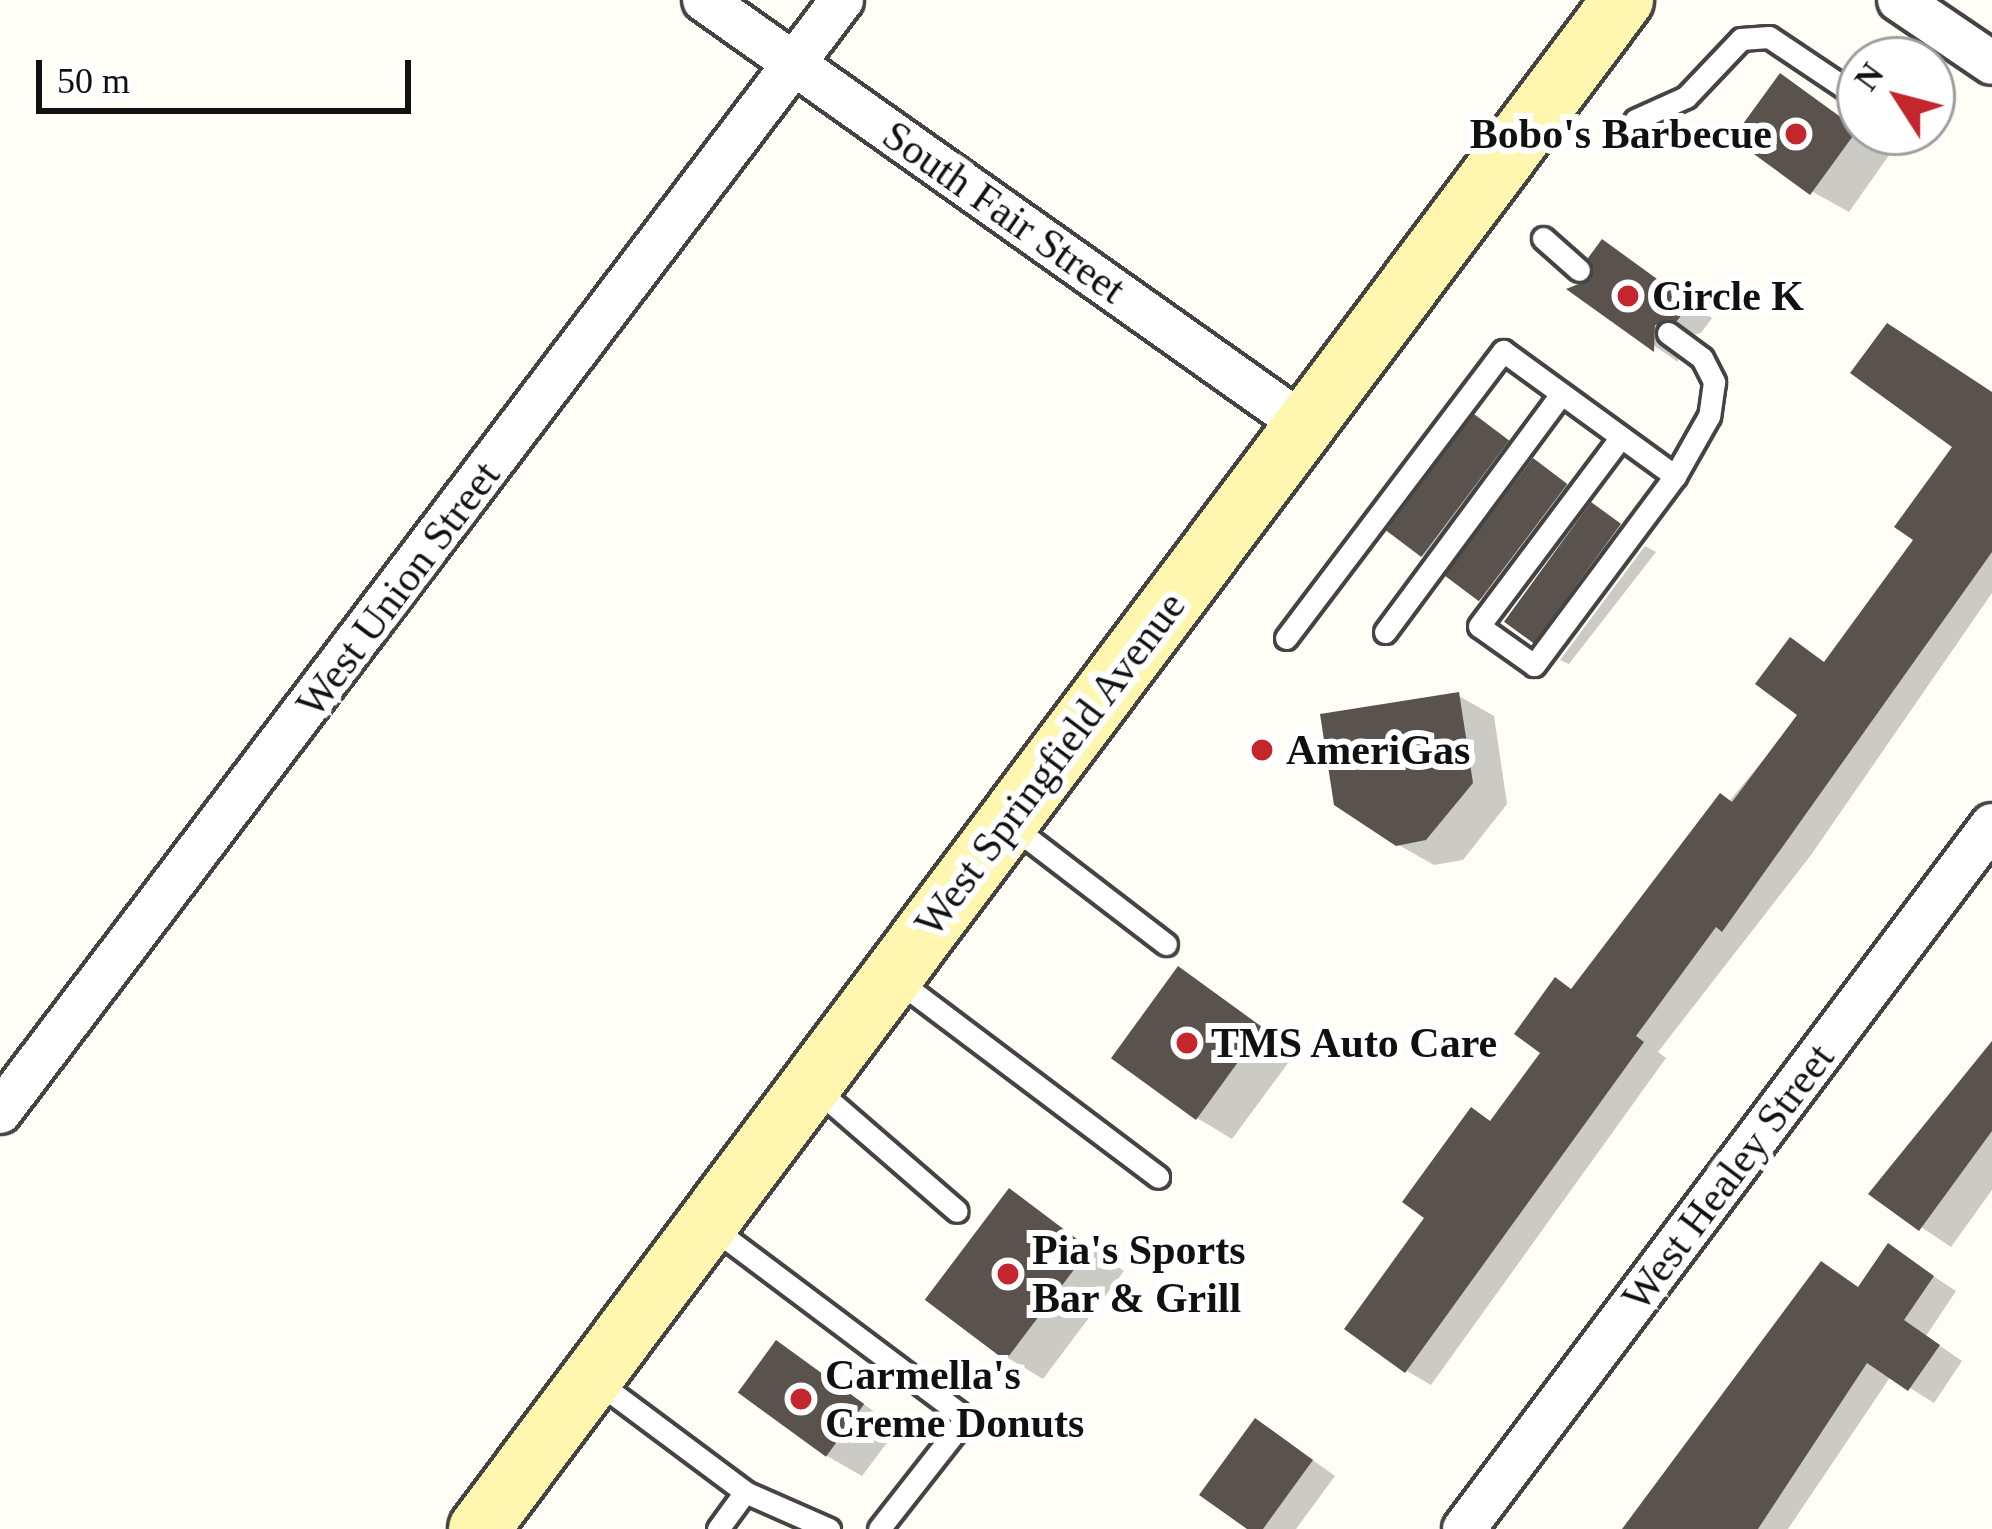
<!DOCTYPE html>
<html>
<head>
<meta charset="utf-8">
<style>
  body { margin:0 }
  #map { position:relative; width:1992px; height:1529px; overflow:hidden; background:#fffdf5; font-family:Georgia,serif }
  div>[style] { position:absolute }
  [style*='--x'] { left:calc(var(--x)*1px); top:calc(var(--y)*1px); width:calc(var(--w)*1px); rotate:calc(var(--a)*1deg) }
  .shadow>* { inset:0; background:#0003 }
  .building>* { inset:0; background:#5a524d; transform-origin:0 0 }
  .roads { filter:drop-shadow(3px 0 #444) drop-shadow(-3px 0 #444) drop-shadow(0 3px #444) drop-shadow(0 -3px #444) }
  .service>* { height:21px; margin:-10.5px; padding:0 10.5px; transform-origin:10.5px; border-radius:10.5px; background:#fff }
  .minor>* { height:42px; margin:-21px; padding:0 21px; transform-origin:21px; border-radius:21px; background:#fff }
  .secondary>* { height:60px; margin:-30px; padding:0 30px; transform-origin:30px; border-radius:30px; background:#fff6b0 }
  .dots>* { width:33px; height:33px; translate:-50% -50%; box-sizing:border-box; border:6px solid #fff; border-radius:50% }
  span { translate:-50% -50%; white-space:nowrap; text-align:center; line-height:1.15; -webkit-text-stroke:12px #fff; paint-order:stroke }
  .poi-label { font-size:42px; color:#111; font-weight:700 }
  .right { translate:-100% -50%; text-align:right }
  .left { translate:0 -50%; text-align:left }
  .street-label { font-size:42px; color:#111 }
  .north { position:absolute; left:1836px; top:36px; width:120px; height:120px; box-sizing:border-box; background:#fff; border:3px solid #a0a0a0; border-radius:50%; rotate:306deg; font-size:33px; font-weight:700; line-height:48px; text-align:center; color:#111 }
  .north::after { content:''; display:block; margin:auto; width:42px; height:54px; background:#c4262e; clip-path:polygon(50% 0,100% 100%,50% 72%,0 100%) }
  .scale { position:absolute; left:36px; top:60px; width:375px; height:54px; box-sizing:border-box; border:6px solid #111; border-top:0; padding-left:15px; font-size:36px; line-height:42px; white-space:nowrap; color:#111; -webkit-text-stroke:9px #fff; paint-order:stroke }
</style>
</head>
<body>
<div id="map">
  <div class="shadow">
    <div style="clip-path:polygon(1781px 77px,1892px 151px,1849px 212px,1813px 192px)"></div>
    <div style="clip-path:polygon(1626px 257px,1712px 318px,1701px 333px,1679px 338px,1678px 362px,1572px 290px)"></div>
    <div style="clip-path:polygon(1992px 399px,1992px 593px,1811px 855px,1658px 1052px,1666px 1058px,1431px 1385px,1407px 1371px,1348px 1328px,1544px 1052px,1573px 991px,1801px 714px,1826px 664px,1917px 539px)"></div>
    <div style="clip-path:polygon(1486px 424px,1518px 448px,1434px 562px,1423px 556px)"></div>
    <div style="clip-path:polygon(1544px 468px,1576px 492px,1491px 606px,1449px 576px)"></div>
    <div style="clip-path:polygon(1603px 512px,1630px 532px,1545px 646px,1507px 619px)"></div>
    <div style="clip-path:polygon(1645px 546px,1656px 552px,1569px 664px,1560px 660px)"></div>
    <div style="clip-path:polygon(1459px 696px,1494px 716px,1507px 804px,1463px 860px,1434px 865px,1397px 844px)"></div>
    <div style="clip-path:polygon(1179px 970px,1297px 1051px,1232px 1139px,1197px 1118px)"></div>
    <div style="clip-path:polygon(1992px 1046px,1992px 1190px,1951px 1247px,1872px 1194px)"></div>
    <div style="clip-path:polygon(1010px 1192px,1124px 1271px,1043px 1379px,1008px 1358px)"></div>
    <div style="clip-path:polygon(1889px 1247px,1956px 1291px,1926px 1336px,1962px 1361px,1934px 1403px,1891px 1376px,1788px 1529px,1626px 1529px,1821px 1265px,1860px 1289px)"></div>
    <div style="clip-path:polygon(777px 1344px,898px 1428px,862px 1476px,827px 1456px)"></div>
    <div style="clip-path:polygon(1279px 1436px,1335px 1476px,1296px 1529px,1252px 1529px)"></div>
  </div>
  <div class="building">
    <div style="left:1780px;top:73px;width:96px;height:81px;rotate:36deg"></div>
    <div style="clip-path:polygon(1602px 239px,1690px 303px,1677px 321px,1655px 325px,1654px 352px,1566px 289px,1591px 279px,1588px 258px)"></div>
    <div style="clip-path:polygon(1887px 323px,1992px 392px,1992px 552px,1722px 932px,1716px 927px,1636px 1036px,1644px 1042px,1405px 1373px,1344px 1329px,1424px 1218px,1402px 1202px,1471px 1107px,1490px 1121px,1540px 1053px,1514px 1034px,1555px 977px,1571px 989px,1720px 793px,1732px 802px,1797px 715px,1755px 684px,1790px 637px,1824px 662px,1913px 540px,1894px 527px,1952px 447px,1850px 373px)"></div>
    <div style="left:1474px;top:414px;width:44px;height:146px;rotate:37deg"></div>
    <div style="left:1533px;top:458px;width:43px;height:147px;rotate:37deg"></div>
    <div style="left:1591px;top:502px;width:37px;height:148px;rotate:36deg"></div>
    <div style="clip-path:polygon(1459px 692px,1473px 783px,1426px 840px,1396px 846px,1334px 805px,1320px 714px)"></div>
    <div style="left:1178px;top:966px;width:105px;height:114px;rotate:36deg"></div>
    <div style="clip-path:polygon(1992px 1041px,1992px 1131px,1919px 1231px,1868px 1194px)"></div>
    <div style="left:1009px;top:1188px;width:101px;height:140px;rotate:37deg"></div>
    <div style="clip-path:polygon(1888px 1243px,1934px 1276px,1904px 1320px,1940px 1345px,1908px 1391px,1867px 1363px,1758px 1529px,1622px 1529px,1821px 1261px,1858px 1287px)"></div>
    <div style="left:776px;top:1340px;width:109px;height:65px;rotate:36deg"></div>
    <div style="clip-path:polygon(1255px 1418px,1313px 1460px,1263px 1529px,1247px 1529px,1199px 1495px)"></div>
  </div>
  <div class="roads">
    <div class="service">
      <div style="--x:1635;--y:120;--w:56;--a:-24.3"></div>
      <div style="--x:1686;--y:97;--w:80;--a:-46.5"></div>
      <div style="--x:1741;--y:39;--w:28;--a:-4"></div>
      <div style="--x:1769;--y:37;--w:110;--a:33.8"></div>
      <div style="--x:1543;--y:238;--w:48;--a:41.6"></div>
      <div style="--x:1668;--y:333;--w:42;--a:36.3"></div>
      <div style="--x:1702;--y:358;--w:27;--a:63"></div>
      <div style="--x:1714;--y:382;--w:34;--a:98"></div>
      <div style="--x:1709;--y:416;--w:69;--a:119.5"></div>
      <div style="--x:1385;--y:632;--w:296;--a:-53.5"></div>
      <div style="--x:1286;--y:638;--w:360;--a:-52.9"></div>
      <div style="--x:1503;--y:351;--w:213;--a:36"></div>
      <div style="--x:1675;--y:476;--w:236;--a:126.7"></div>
      <div style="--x:1534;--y:665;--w:67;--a:-144.7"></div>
      <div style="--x:1479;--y:626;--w:236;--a:-53.1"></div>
      <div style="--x:1012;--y:826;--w:194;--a:37.5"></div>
      <div style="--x:897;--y:980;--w:327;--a:37"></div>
      <div style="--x:816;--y:1089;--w:186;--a:40.9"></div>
      <div style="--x:710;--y:1226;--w:320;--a:36.9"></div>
      <div style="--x:966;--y:1418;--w:141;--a:128.1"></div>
      <div style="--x:595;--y:1380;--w:187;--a:36.7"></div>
      <div style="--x:745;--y:1492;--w:46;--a:126.1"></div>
      <div style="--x:745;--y:1492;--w:92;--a:23.8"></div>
    </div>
    <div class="minor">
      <div style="--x:704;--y:0;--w:735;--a:35.31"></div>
      <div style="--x:1899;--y:0;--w:112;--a:34.1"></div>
      <div style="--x:0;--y:1112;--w:1395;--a:-52.87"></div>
      <div style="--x:1464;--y:1529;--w:880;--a:-53.13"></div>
    </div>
    <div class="secondary">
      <div style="--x:479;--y:1529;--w:1910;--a:-53.2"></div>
    </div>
  </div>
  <div class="dots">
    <div style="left:1796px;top:134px;background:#c4262e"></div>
    <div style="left:1628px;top:296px;background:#c4262e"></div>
    <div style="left:1262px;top:750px;background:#c4262e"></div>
    <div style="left:1187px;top:1043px;background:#c4262e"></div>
    <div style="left:1008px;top:1274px;background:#c4262e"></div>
    <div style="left:801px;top:1399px;background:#c4262e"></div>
  </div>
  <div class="poi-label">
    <span class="right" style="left:1772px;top:134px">Bobo's Barbecue</span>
    <span class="left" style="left:1652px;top:296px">Circle K</span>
    <span class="left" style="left:1286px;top:750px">AmeriGas</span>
    <span class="left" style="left:1211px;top:1043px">TMS Auto Care</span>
    <span class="left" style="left:1032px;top:1274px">Pia's Sports<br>Bar &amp; Grill</span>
    <span class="left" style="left:825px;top:1399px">Carmella's<br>Creme Donuts</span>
  </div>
  <div class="street-label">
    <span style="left:1004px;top:212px;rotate:35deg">South Fair Street</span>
    <span style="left:398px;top:589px;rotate:-53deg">West Union Street</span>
    <span style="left:1050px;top:764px;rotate:-53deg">West Springfield Avenue</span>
    <span style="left:1728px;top:1177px;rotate:-53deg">West Healey Street</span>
  </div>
  <div class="north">N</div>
  <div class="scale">50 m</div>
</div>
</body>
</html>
